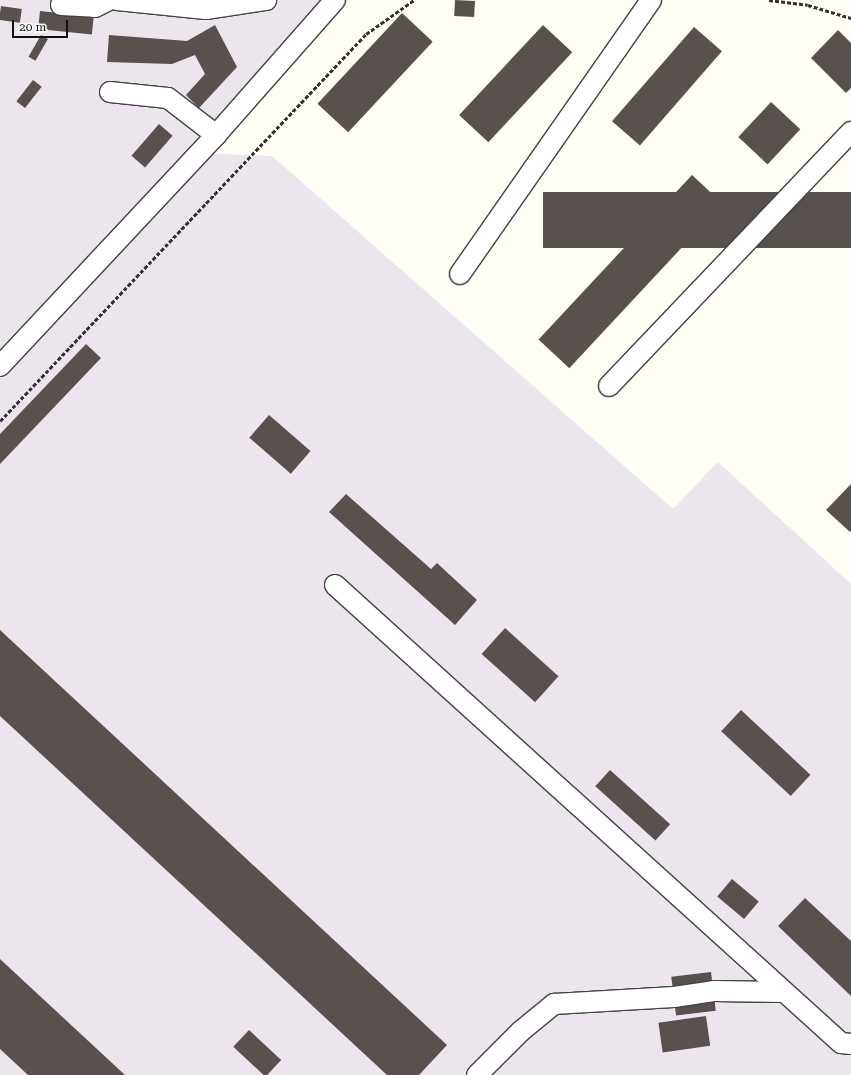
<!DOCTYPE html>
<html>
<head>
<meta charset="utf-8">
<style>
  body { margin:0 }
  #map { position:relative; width:851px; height:1075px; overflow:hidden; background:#fffdf4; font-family:"Roboto Serif",serif }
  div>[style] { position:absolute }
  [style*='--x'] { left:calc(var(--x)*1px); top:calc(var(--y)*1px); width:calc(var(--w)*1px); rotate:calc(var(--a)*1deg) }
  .industrial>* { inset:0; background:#ede5ee }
  .building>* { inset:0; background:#59514d; transform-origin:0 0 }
  .path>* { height:2.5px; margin-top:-1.25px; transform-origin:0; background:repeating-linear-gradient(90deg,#323232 0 4px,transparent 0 6px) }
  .roads { filter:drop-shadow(1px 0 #434343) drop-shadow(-1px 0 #434343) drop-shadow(0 1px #434343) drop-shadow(0 -1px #434343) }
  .minor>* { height:20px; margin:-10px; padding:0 10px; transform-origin:10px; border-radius:10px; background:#fff }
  span { translate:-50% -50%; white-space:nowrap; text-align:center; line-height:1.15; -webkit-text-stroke:4px #fff; paint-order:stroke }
  .scale { position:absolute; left:12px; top:20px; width:56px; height:18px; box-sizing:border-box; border:2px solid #101010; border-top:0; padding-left:5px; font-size:12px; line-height:14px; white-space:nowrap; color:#101010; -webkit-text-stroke:3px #fff; paint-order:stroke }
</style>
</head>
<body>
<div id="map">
  <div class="industrial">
    <div style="clip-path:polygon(0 0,335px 0,200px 153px,272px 156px,673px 509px,718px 462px,851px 584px,851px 1075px,0 1075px)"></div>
  </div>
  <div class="building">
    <div style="left:455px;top:0;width:20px;height:16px;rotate:3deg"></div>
    <div style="left:1px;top:6px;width:21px;height:14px;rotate:8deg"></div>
    <div style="left:40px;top:11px;width:54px;height:18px;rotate:6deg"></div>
    <div style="left:402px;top:13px;width:42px;height:124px;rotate:43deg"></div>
    <div style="clip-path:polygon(215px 25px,237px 67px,199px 108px,186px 95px,205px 74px,195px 55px,172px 64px,107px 62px,109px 35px,187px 41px)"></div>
    <div style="left:543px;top:25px;width:40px;height:123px;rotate:43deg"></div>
    <div style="left:694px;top:27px;width:37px;height:125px;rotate:41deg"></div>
    <div style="clip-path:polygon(838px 30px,851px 43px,851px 88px,846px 93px,811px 58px)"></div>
    <div style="left:41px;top:35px;width:8px;height:25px;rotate:30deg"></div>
    <div style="left:33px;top:80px;width:11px;height:27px;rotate:38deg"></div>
    <div style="left:771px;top:102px;width:40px;height:48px;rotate:43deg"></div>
    <div style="left:159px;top:124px;width:18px;height:42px;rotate:41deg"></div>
    <div style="left:692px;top:175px;width:42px;height:225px;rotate:43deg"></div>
    <div style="left:851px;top:192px;width:56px;height:308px;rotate:90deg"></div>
    <div style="clip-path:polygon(86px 344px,101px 358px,0 464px,0 434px)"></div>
    <div style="left:269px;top:415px;width:55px;height:30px;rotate:41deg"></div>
    <div style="clip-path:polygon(851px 484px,851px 531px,850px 532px,826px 510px)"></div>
    <div style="clip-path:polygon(346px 494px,431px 569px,437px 563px,477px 600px,455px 625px,329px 512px)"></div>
    <div style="left:505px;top:628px;width:72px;height:35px;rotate:42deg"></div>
    <div style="clip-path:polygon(0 630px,447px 1045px,419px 1075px,387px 1075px,0 716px)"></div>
    <div style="left:741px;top:710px;width:95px;height:29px;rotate:43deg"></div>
    <div style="left:610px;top:770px;width:81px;height:22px;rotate:42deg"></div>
    <div style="left:732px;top:879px;width:35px;height:23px;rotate:40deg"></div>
    <div style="clip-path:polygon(805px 898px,851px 941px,851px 996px,778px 926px)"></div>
    <div style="clip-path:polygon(0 959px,125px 1075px,28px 1075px,0 1049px)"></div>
    <div style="left:711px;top:972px;width:39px;height:40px;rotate:83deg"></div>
    <div style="left:706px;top:1016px;width:30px;height:48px;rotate:82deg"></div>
    <div style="left:249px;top:1030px;width:44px;height:23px;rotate:43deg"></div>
  </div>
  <div class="path">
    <div style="--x:769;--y:0;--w:39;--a:7"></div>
    <div style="--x:808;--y:5;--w:45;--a:16.8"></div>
    <div style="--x:0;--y:421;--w:533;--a:-46.6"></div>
    <div style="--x:366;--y:34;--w:59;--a:-35.3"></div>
  </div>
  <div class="roads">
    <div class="minor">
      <div style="--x:117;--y:0;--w:89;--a:5.8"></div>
      <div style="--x:206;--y:9;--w:61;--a:-8.5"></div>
      <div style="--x:61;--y:5;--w:34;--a:3"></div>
      <div style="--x:95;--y:7;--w:16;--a:-27"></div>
      <div style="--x:110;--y:92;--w:58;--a:5.9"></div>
      <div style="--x:168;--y:98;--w:61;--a:37.6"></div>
      <div style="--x:460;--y:274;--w:334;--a:-55.1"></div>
      <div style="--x:0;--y:366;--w:316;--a:-46.9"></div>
      <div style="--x:216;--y:135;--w:180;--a:-48.6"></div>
      <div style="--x:609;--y:386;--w:351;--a:-46.4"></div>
      <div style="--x:335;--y:585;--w:682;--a:42.15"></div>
      <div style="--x:841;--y:1043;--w:10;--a:6"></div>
      <div style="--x:477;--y:1075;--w:62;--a:-45"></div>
      <div style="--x:521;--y:1031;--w:43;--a:-39.3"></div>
      <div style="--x:554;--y:1004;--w:120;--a:-3.3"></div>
      <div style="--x:674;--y:997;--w:40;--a:-8.5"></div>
      <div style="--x:714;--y:991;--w:70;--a:0.8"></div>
    </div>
  </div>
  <div class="scale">20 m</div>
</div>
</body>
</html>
